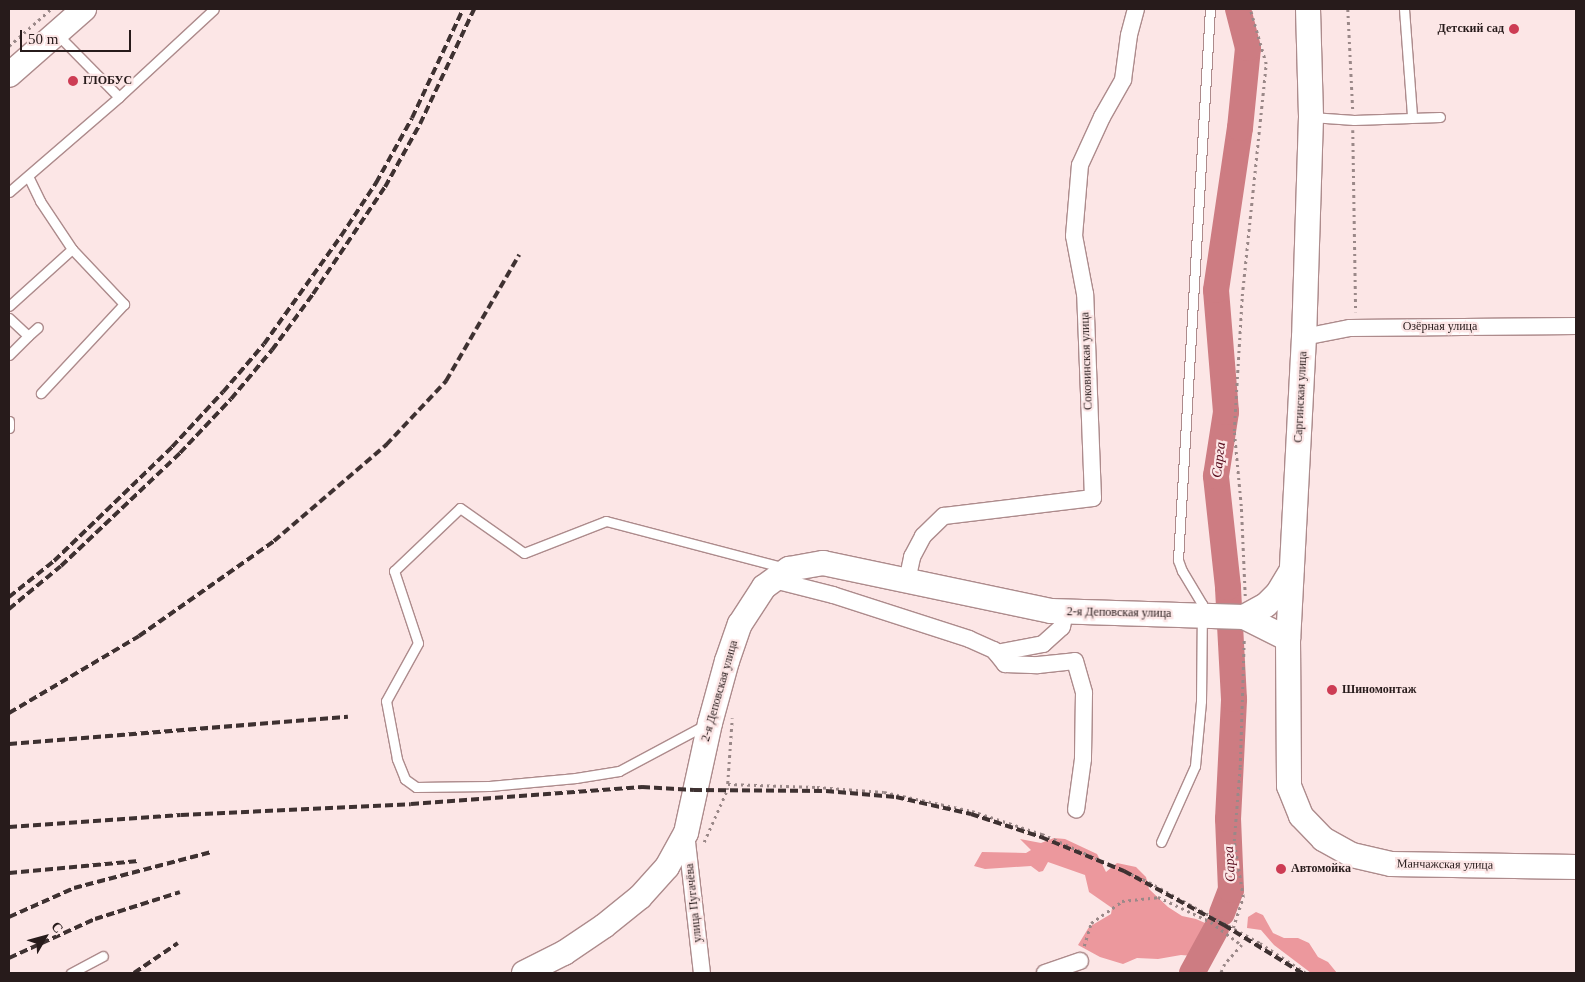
<!DOCTYPE html>
<html>
<head>
<meta charset="utf-8">
<style>
  body { margin:0 }
  #map { position:relative; width:1585px; height:982px; overflow:hidden; background:#fce6e6; font-family:Georgia,serif }
  div>[style] { position:absolute }
  [style*='--x'] { left:calc(var(--x)*1px); top:calc(var(--y)*1px); width:calc(var(--w)*1px); rotate:calc(var(--a)*1deg) }
  .forest>* { inset:0; background:#ec989d }
  .river>* { height:26px; margin:-13px; padding:0 13px; transform-origin:13px; border-radius:13px; background:#cd7c82 }
  .path>* { height:2.5px; margin-top:-1.25px; transform-origin:0; background:repeating-linear-gradient(90deg,#9a8888 0 2.5px,transparent 0 6.5px) }
  .roads { filter:drop-shadow(1px 0 #ad8b8c) drop-shadow(-1px 0 #ad8b8c) drop-shadow(0 1px #ad8b8c) drop-shadow(0 -1px #ad8b8c) }
  .lane>* { height:9px; margin:-4.5px; padding:0 4.5px; transform-origin:4.5px; border-radius:4.5px; background:#fff }
  .street>* { height:16px; margin:-8px; padding:0 8px; transform-origin:8px; border-radius:8px; background:#fff }
  .secondary>* { height:24px; margin:-12px; padding:0 12px; transform-origin:12px; border-radius:12px; background:#fff }
  .rail>* { height:4px; margin-top:-2px; transform-origin:0; background:repeating-linear-gradient(90deg,#3e3131 0 8px,transparent 0 12px) }
  .dots>* { width:14px; height:14px; translate:-50% -50%; box-sizing:border-box; border:2px solid #fce6e6; border-radius:50% }
  span { translate:-50% -50%; white-space:nowrap; text-align:center; line-height:1.15; -webkit-text-stroke:4.5px #fce6e6; paint-order:stroke }
  .poi-label { font-size:12px; color:#271b1b; font-weight:700 }
  .right { translate:-100% -50%; text-align:right }
  .left { translate:0 -50%; text-align:left }
  .street-label { font-size:12px; color:#271b1b }
  .water-label { font-size:14px; color:#540819; font-style:italic }
  .frame { position:absolute; inset:0; border:10px solid #271b1b; pointer-events:none }
  .north { position:absolute; left:20px; top:912px; width:50px; height:50px; -webkit-text-stroke:4px #fce6e6; paint-order:stroke; rotate:52deg; font-size:14px; font-weight:700; line-height:20px; text-align:center; color:#271b1b }
  .north::after { content:''; display:block; margin:auto; width:18px; height:22px; background:#271b1b; clip-path:polygon(50% 0,100% 100%,50% 72%,0 100%) }
  .scale { position:absolute; left:20px; top:30px; width:111px; height:22px; box-sizing:border-box; border:2px solid #271b1b; border-top:0; padding-left:6px; font-size:15px; line-height:18px; white-space:nowrap; color:#271b1b; -webkit-text-stroke:4px #fce6e6; paint-order:stroke }
</style>
</head>
<body>
<div id="map">
  <div class="forest">
    <div style="clip-path:polygon(1054px 838px,1065px 839px,1097px 854px,1106px 872px,1117px 863px,1136px 867px,1146px 877px,1149px 889px,1168px 907px,1182px 916px,1196px 919px,1212px 926px,1216px 934px,1206px 957px,1181px 955px,1158px 959px,1137px 958px,1123px 964px,1100px 957px,1078px 945px,1089px 927px,1111px 914px,1112px 908px,1089px 892px,1085px 875px,1048px 862px,1043px 871px,1039px 872px,1031px 866px,985px 869px,974px 866px,982px 852px,1026px 853px,1031px 850px,1020px 839px,1041px 843px)"></div>
    <div style="clip-path:polygon(1256px 912px,1263px 915px,1273px 933px,1284px 938px,1298px 938px,1309px 943px,1318px 957px,1328px 962px,1337px 973px,1311px 973px,1274px 945px,1261px 930px,1247px 928px,1248px 917px)"></div>
  </div>
  <div class="river">
    <div style="--x:1222;--y:913;--w:25;--a:-69"></div>
    <div style="--x:1231;--y:890;--w:71;--a:-92.4"></div>
    <div style="--x:1228;--y:819;--w:120;--a:-87.1"></div>
    <div style="--x:1234;--y:699;--w:112;--a:-93.1"></div>
    <div style="--x:1228;--y:587;--w:112;--a:-96.2"></div>
    <div style="--x:1216;--y:476;--w:65;--a:-81.1"></div>
    <div style="--x:1226;--y:412;--w:122;--a:-94.7"></div>
    <div style="--x:1216;--y:290;--w:164;--a:-81.6"></div>
    <div style="--x:1240;--y:128;--w:80;--a:-84.3"></div>
    <div style="--x:1248;--y:48;--w:40;--a:-104.4"></div>
    <div style="--x:1192;--y:973;--w:50;--a:-61.4"></div>
  </div>
  <div class="path">
    <div style="--x:1348;--y:9;--w:101;--a:87.2"></div>
    <div style="--x:9;--y:46;--w:56;--a:-41.4"></div>
    <div style="--x:1353;--y:130;--w:182;--a:89.1"></div>
    <div style="--x:1245;--y:596;--w:90;--a:-92.5"></div>
    <div style="--x:1241;--y:506;--w:75;--a:-95.3"></div>
    <div style="--x:1234;--y:431;--w:135;--a:-86.6"></div>
    <div style="--x:1242;--y:296;--w:233;--a:-84.1"></div>
    <div style="--x:1266;--y:64;--w:57;--a:-106.2"></div>
    <div style="--x:728;--y:784;--w:89;--a:1.9"></div>
    <div style="--x:817;--y:787;--w:67;--a:4.3"></div>
    <div style="--x:884;--y:792;--w:90;--a:12.2"></div>
    <div style="--x:972;--y:811;--w:74;--a:18.2"></div>
    <div style="--x:1042;--y:834;--w:117;--a:24.2"></div>
    <div style="--x:1149;--y:882;--w:127;--a:28.8"></div>
    <div style="--x:1260;--y:943;--w:55;--a:33.1"></div>
    <div style="--x:704;--y:842;--w:57;--a:-66.1"></div>
    <div style="--x:727;--y:790;--w:72;--a:-86"></div>
    <div style="--x:1233;--y:928;--w:33;--a:-72"></div>
    <div style="--x:1243;--y:897;--w:57;--a:-99.1"></div>
    <div style="--x:1234;--y:841;--w:74;--a:-85.4"></div>
    <div style="--x:1240;--y:767;--w:128;--a:-88.2"></div>
    <div style="--x:1084;--y:946;--w:24;--a:-73"></div>
    <div style="--x:1091;--y:923;--w:38;--a:-35"></div>
    <div style="--x:1122;--y:901;--w:36;--a:-6"></div>
    <div style="--x:1158;--y:897;--w:59;--a:25.3"></div>
    <div style="--x:1211;--y:922;--w:39;--a:37"></div>
    <div style="--x:1242;--y:945;--w:25;--a:132"></div>
    <div style="--x:1225;--y:964;--w:10;--a:114"></div>
  </div>
  <div class="roads">
    <div class="lane">
      <div style="--x:1404;--y:9;--w:107;--a:85.7"></div>
      <div style="--x:58;--y:35;--w:87;--a:45.5"></div>
      <div style="--x:1311;--y:117;--w:43;--a:4"></div>
      <div style="--x:1354;--y:120;--w:86;--a:-2"></div>
      <div style="--x:28;--y:176;--w:28;--a:64"></div>
      <div style="--x:40;--y:201;--w:58;--a:56.3"></div>
      <div style="--x:72;--y:249;--w:76;--a:46.6"></div>
      <div style="--x:124;--y:304;--w:122;--a:133"></div>
      <div style="--x:9;--y:192;--w:145;--a:-40.8"></div>
      <div style="--x:119;--y:97;--w:129;--a:-42.8"></div>
      <div style="--x:9;--y:306;--w:85;--a:-42.1"></div>
      <div style="--x:9;--y:318;--w:26;--a:43"></div>
      <div style="--x:28;--y:336;--w:27;--a:135"></div>
      <div style="--x:28;--y:336;--w:13;--a:-42"></div>
      <div style="--x:9;--y:421;--w:7;--a:90"></div>
      <div style="--x:707;--y:724;--w:100;--a:151.9"></div>
      <div style="--x:619;--y:771;--w:44;--a:170.8"></div>
      <div style="--x:576;--y:778;--w:87;--a:174.7"></div>
      <div style="--x:489;--y:786;--w:73;--a:179.2"></div>
      <div style="--x:416;--y:787;--w:14;--a:-144"></div>
      <div style="--x:405;--y:779;--w:22;--a:-112"></div>
      <div style="--x:397;--y:759;--w:59;--a:-100.7"></div>
      <div style="--x:386;--y:701;--w:66;--a:-61.1"></div>
      <div style="--x:418;--y:643;--w:76;--a:-108.4"></div>
      <div style="--x:394;--y:571;--w:91;--a:-43.7"></div>
      <div style="--x:460;--y:508;--w:78;--a:35.1"></div>
      <div style="--x:524;--y:553;--w:88;--a:-21.3"></div>
      <div style="--x:606;--y:521;--w:185;--a:14.7"></div>
      <div style="--x:1161;--y:842;--w:83;--a:-65.9"></div>
      <div style="--x:1195;--y:766;--w:65;--a:-84.7"></div>
      <div style="--x:1201;--y:701;--w:97;--a:-89.4"></div>
      <div style="--x:1202;--y:604;--w:39;--a:-121"></div>
      <div style="--x:1182;--y:571;--w:12;--a:-110"></div>
      <div style="--x:1178;--y:560;--w:552;--a:-86.68"></div>
      <div style="--x:71;--y:973;--w:36;--a:-28"></div>
    </div>
    <div class="street">
      <div style="--x:1304;--y:337;--w:47;--a:-11.1"></div>
      <div style="--x:1350;--y:328;--w:226;--a:-0.5"></div>
      <div style="--x:774;--y:580;--w:61;--a:14.3"></div>
      <div style="--x:833;--y:595;--w:143;--a:17.9"></div>
      <div style="--x:969;--y:639;--w:27;--a:24"></div>
      <div style="--x:994;--y:650;--w:18;--a:52"></div>
      <div style="--x:1005;--y:664;--w:33;--a:2"></div>
      <div style="--x:1038;--y:665;--w:37;--a:-6"></div>
      <div style="--x:1075;--y:661;--w:33;--a:74"></div>
      <div style="--x:1084;--y:693;--w:66;--a:90.9"></div>
      <div style="--x:1083;--y:759;--w:51;--a:97.8"></div>
      <div style="--x:907;--y:581;--w:25;--a:-78"></div>
      <div style="--x:912;--y:557;--w:24;--a:-62"></div>
      <div style="--x:923;--y:536;--w:29;--a:-44"></div>
      <div style="--x:944;--y:516;--w:150;--a:-6.9"></div>
      <div style="--x:1093;--y:498;--w:204;--a:-92.2"></div>
      <div style="--x:1085;--y:294;--w:59;--a:-100.7"></div>
      <div style="--x:1074;--y:236;--w:71;--a:-85.2"></div>
      <div style="--x:1080;--y:165;--w:53;--a:-65.4"></div>
      <div style="--x:1102;--y:117;--w:43;--a:-60.4"></div>
      <div style="--x:1123;--y:80;--w:45;--a:-82.4"></div>
      <div style="--x:1129;--y:35;--w:27;--a:-75"></div>
      <div style="--x:996;--y:653;--w:48;--a:-10.8"></div>
      <div style="--x:1043;--y:644;--w:25;--a:-42"></div>
      <div style="--x:1062;--y:627;--w:15;--a:-79"></div>
      <div style="--x:686;--y:833;--w:141;--a:83.5"></div>
      <div style="--x:1045;--y:973;--w:37;--a:-19"></div>
    </div>
    <div class="secondary">
      <div style="--x:1308;--y:9;--w:108;--a:88.4"></div>
      <div style="--x:1311;--y:117;--w:220;--a:91.8"></div>
      <div style="--x:1304;--y:337;--w:302;--a:93"></div>
      <div style="--x:1288;--y:639;--w:147;--a:89.6"></div>
      <div style="--x:1289;--y:786;--w:32;--a:68"></div>
      <div style="--x:1301;--y:816;--w:32;--a:46"></div>
      <div style="--x:1323;--y:839;--w:33;--a:29"></div>
      <div style="--x:1352;--y:855;--w:40;--a:13"></div>
      <div style="--x:1391;--y:864;--w:185;--a:0.9"></div>
      <div style="--x:9;--y:75;--w:100;--a:-41.3"></div>
      <div style="--x:1244;--y:617;--w:25;--a:-29"></div>
      <div style="--x:1266;--y:605;--w:17;--a:-45"></div>
      <div style="--x:1278;--y:593;--w:26;--a:-59"></div>
      <div style="--x:524;--y:973;--w:45;--a:-26.6"></div>
      <div style="--x:564;--y:953;--w:48;--a:-34"></div>
      <div style="--x:604;--y:926;--w:46;--a:-38.9"></div>
      <div style="--x:640;--y:897;--w:40;--a:-48"></div>
      <div style="--x:667;--y:867;--w:39;--a:-61"></div>
      <div style="--x:686;--y:833;--w:113;--a:-77.7"></div>
      <div style="--x:710;--y:723;--w:64;--a:-74.7"></div>
      <div style="--x:727;--y:661;--w:39;--a:-71"></div>
      <div style="--x:740;--y:624;--w:44;--a:-57"></div>
      <div style="--x:764;--y:587;--w:31;--a:-36"></div>
      <div style="--x:789;--y:569;--w:35;--a:-10"></div>
      <div style="--x:823;--y:563;--w:233;--a:11.9"></div>
      <div style="--x:1051;--y:611;--w:193;--a:1.8"></div>
      <div style="--x:1244;--y:617;--w:49;--a:26.6"></div>
    </div>
  </div>
  <div class="rail">
    <div style="--x:9;--y:597;--w:58;--a:-38.7"></div>
    <div style="--x:54;--y:561;--w:164;--a:-44"></div>
    <div style="--x:172;--y:447;--w:75;--a:-47.2"></div>
    <div style="--x:223;--y:392;--w:63;--a:-49.5"></div>
    <div style="--x:264;--y:344;--w:133;--a:-54.5"></div>
    <div style="--x:341;--y:236;--w:64;--a:-56.6"></div>
    <div style="--x:376;--y:183;--w:74;--a:-61"></div>
    <div style="--x:412;--y:118;--w:120;--a:-64.9"></div>
    <div style="--x:9;--y:609;--w:67;--a:-39.6"></div>
    <div style="--x:61;--y:566;--w:164;--a:-43.5"></div>
    <div style="--x:180;--y:453;--w:74;--a:-46.6"></div>
    <div style="--x:231;--y:399;--w:64;--a:-50.1"></div>
    <div style="--x:272;--y:350;--w:69;--a:-53.8"></div>
    <div style="--x:313;--y:294;--w:129;--a:-56.1"></div>
    <div style="--x:385;--y:187;--w:72;--a:-60.9"></div>
    <div style="--x:420;--y:124;--w:127;--a:-64.8"></div>
    <div style="--x:9;--y:713;--w:151;--a:-30.6"></div>
    <div style="--x:139;--y:636;--w:165;--a:-35.1"></div>
    <div style="--x:274;--y:541;--w:148;--a:-40.6"></div>
    <div style="--x:386;--y:445;--w:88;--a:-46.8"></div>
    <div style="--x:446;--y:381;--w:146;--a:-59.9"></div>
    <div style="--x:9;--y:744;--w:340;--a:-4.6"></div>
    <div style="--x:9;--y:827;--w:172;--a:-4"></div>
    <div style="--x:181;--y:815;--w:230;--a:-2.7"></div>
    <div style="--x:411;--y:804;--w:232;--a:-4.2"></div>
    <div style="--x:642;--y:787;--w:52;--a:3.3"></div>
    <div style="--x:694;--y:790;--w:132;--a:0.4"></div>
    <div style="--x:826;--y:791;--w:70;--a:4.9"></div>
    <div style="--x:896;--y:797;--w:77;--a:12.8"></div>
    <div style="--x:971;--y:814;--w:74;--a:18.2"></div>
    <div style="--x:1041;--y:837;--w:90;--a:22.3"></div>
    <div style="--x:1124;--y:871;--w:114;--a:28.4"></div>
    <div style="--x:1224;--y:925;--w:92;--a:31.6"></div>
    <div style="--x:9;--y:873;--w:130;--a:-5.3"></div>
    <div style="--x:9;--y:917;--w:71;--a:-24"></div>
    <div style="--x:74;--y:888;--w:142;--a:-14.7"></div>
    <div style="--x:9;--y:958;--w:94;--a:-24.4"></div>
    <div style="--x:95;--y:919;--w:89;--a:-17.6"></div>
    <div style="--x:134;--y:973;--w:53;--a:-34.3"></div>
  </div>
  <div class="dots">
    <div style="left:1514px;top:29px;background:#cd3c54"></div>
    <div style="left:73px;top:81px;background:#cd3c54"></div>
    <div style="left:1332px;top:690px;background:#cd3c54"></div>
    <div style="left:1281px;top:869px;background:#cd3c54"></div>
  </div>
  <div class="poi-label">
    <span class="right" style="left:1504px;top:29px">Детский сад</span>
    <span class="left" style="left:83px;top:81px">ГЛОБУС</span>
    <span class="left" style="left:1342px;top:690px">Шиномонтаж</span>
    <span class="left" style="left:1291px;top:869px">Автомойка</span>
  </div>
  <div class="street-label">
    <span style="left:1440px;top:327px">Озёрная улица</span>
    <span style="left:1087px;top:361px;rotate:-92deg">Соковинская улица</span>
    <span style="left:1301px;top:397px;rotate:-87deg">Саргинская улица</span>
    <span style="left:1119px;top:613px;rotate:1deg">2-я Деповская улица</span>
    <span style="left:720px;top:691px;rotate:-74deg">2-я Деповская улица</span>
    <span style="left:1445px;top:865px;rotate:1deg">Манчажская улица</span>
    <span style="left:694px;top:903px;rotate:-96deg">улица Пугачёва</span>
  </div>
  <div class="water-label">
    <span style="left:1219px;top:460px;rotate:-83deg">Сарга</span>
    <span style="left:1230px;top:864px;rotate:-93deg">Сарга</span>
  </div>
  <div class="frame"></div>
  <div class="north">С</div>
  <div class="scale">50 m</div>
</div>
</body>
</html>
